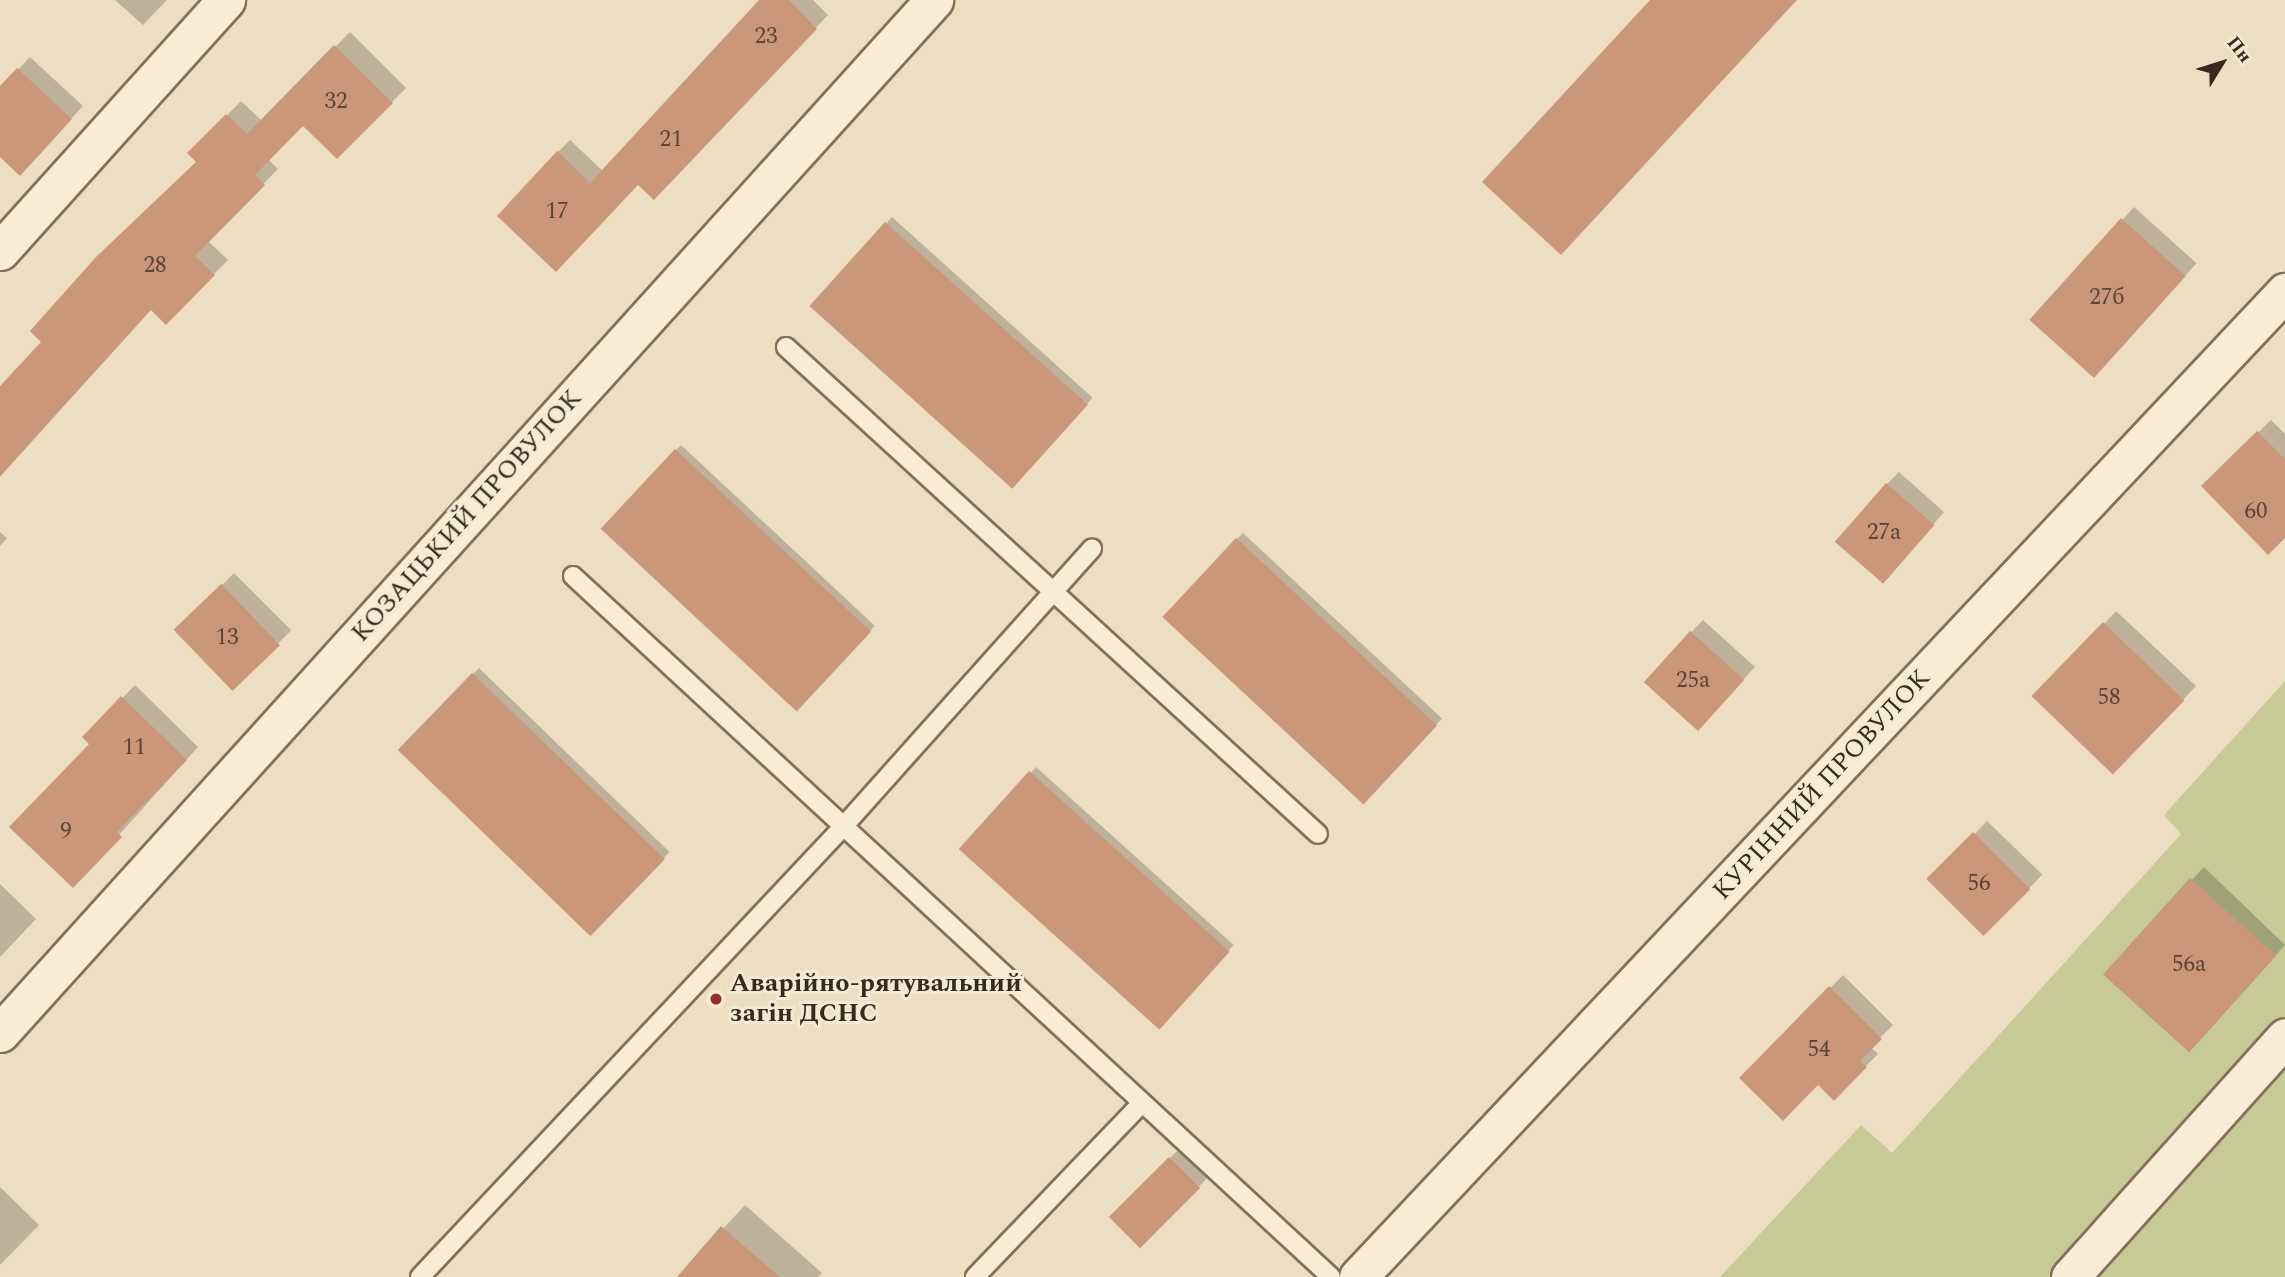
<!DOCTYPE html>
<html>
<head>
<meta charset="utf-8">
<style>
  body { margin:0 }
  #map { position:relative; width:2285px; height:1277px; overflow:hidden; background:#eddec3; font-family:Spectral,serif }
  div>[style] { position:absolute }
  [style*='--x'] { left:calc(var(--x)*1px); top:calc(var(--y)*1px); width:calc(var(--w)*1px); rotate:calc(var(--a)*1deg) }
  .green>* { inset:0; background:#c7ca97 }
  .shadow>* { inset:0; background:#0003; transform-origin:0 0 }
  .building>* { inset:0; background:#ca977a; transform-origin:0 0 }
  .roads { filter:drop-shadow(2px 0 #866f5a) drop-shadow(-2px 0 #866f5a) drop-shadow(0 2px #866f5a) drop-shadow(0 -2px #866f5a) }
  .lane>* { height:18px; margin:-9px; padding:0 9px; transform-origin:9px; border-radius:9px; background:#f8ecd6 }
  .street>* { height:37px; margin:-18.5px; padding:0 18.5px; transform-origin:18.5px; border-radius:18.5px; background:#f8ecd6 }
  .dots>* { width:19px; height:19px; translate:-50% -50%; box-sizing:border-box; border:4px solid #f4e9d2; border-radius:50% }
  span { translate:-50% -50%; white-space:nowrap; text-align:center; line-height:1.15; -webkit-text-stroke:6px #f4e9d2; paint-order:stroke }
  .number-label { font-size:23px; color:#5c4435 }
  .number-label span { -webkit-text-stroke-width:0 }
  .street-label { font-size:26px; color:#37291e }
  .poi-label { font-size:26px; color:#37291e; font-weight:700 }
  .left { translate:0 -50%; text-align:left }
  .north { position:absolute; left:2187px; top:28px; width:70px; height:70px; -webkit-text-stroke:5px #f4e9d2; paint-order:stroke; rotate:52deg; font-size:19px; font-weight:700; line-height:28px; text-align:center; color:#37291e }
  .north::after { content:''; display:block; margin:auto; width:24px; height:32px; background:#37291e; clip-path:polygon(50% 0,100% 100%,50% 72%,0 100%) }
</style>
</head>
<body>
<div id="map">
  <div class="green">
    <div style="clip-path:polygon(2285px 681px,2285px 1277px,1720px 1277px,1861px 1125px,1892px 1153px,2181px 834px,2164px 815px)"></div>
  </div>
  <div class="shadow">
    <div style="clip-path:polygon(115px 0,167px 0,143px 25px)"></div>
    <div style="clip-path:polygon(762px 0,813px 0,828px 15px,666px 185px,638px 183px,568px 257px,558px 152px,570px 140px,603px 171px)"></div>
    <div style="clip-path:polygon(350px 32px,406px 88px,337px 157px,303px 123px,268px 159px,278px 169px,208px 241px,228px 260px,166px 322px,151px 309px,0 477px,0 390px,198px 161px,190px 153px,241px 101px,262px 121px)"></div>
    <div style="clip-path:polygon(30px 57px,83px 106px,32px 161px,0 155px,0 89px)"></div>
    <div style="left:2134px;top:207px;width:84px;height:151px;rotate:42deg"></div>
    <div style="left:892px;top:217px;width:270px;height:120px;rotate:42deg"></div>
    <div style="clip-path:polygon(2271px 420px,2285px 434px,2285px 536px,2203px 486px)"></div>
    <div style="left:681px;top:445px;width:265px;height:113px;rotate:43deg"></div>
    <div style="clip-path:polygon(1899px 472px,1944px 512px,1895px 569px,1887px 484px)"></div>
    <div style="clip-path:polygon(0 532px,7px 538px,0 546px)"></div>
    <div style="left:1243px;top:533px;width:272px;height:115px;rotate:43deg"></div>
    <div style="left:234px;top:573px;width:81px;height:81px;rotate:45deg"></div>
    <div style="clip-path:polygon(2116px 611px,2196px 686px,2127px 759px,2104px 624px)"></div>
    <div style="clip-path:polygon(1703px 620px,1755px 667px,1709px 717px,1645px 681px)"></div>
    <div style="left:479px;top:668px;width:265px;height:113px;rotate:44deg"></div>
    <div style="clip-path:polygon(135px 685px,198px 747px,73px 886px,92px 744px,84px 737px)"></div>
    <div style="left:1036px;top:767px;width:266px;height:111px;rotate:42deg"></div>
    <div style="left:1987px;top:821px;width:77px;height:82px;rotate:44deg"></div>
    <div style="clip-path:polygon(2204px 867px,2285px 945px,2201px 1039px,2104px 974px)"></div>
    <div style="clip-path:polygon(0 884px,36px 919px,0 957px)"></div>
    <div style="clip-path:polygon(1843px 975px,1893px 1025px,1871px 1047px,1878px 1054px,1834px 1098px,1818px 1082px,1742px 1078px)"></div>
    <div style="clip-path:polygon(1182px 1146px,1211px 1174px,1141px 1247px,1170px 1158px)"></div>
    <div style="clip-path:polygon(0 1187px,39px 1225px,0 1265px)"></div>
    <div style="clip-path:polygon(745px 1205px,822px 1273px,818px 1277px,679px 1277px)"></div>
  </div>
  <div class="building">
    <div style="clip-path:polygon(759px 0,789px 0,817px 29px,654px 200px,638px 185px,556px 272px,497px 216px,557px 151px,590px 183px)"></div>
    <div style="clip-path:polygon(1650px 0,1797px 0,1561px 255px,1482px 182px)"></div>
    <div style="clip-path:polygon(334px 45px,393px 103px,337px 159px,303px 126px,255px 175px,265px 185px,195px 256px,215px 275px,166px 325px,151px 310px,0 476px,0 386px,41px 342px,30px 331px,96px 257px,196px 162px,187px 153px,226px 114px,247px 134px)"></div>
    <div style="clip-path:polygon(17px 68px,72px 119px,20px 176px,0 157px,0 86px)"></div>
    <div style="left:2121px;top:218px;width:87px;height:137px;rotate:42deg"></div>
    <div style="left:885px;top:222px;width:273px;height:113px;rotate:42deg"></div>
    <div style="clip-path:polygon(2257px 431px,2285px 459px,2285px 538px,2268px 555px,2201px 486px)"></div>
    <div style="left:675px;top:449px;width:268px;height:109px;rotate:43deg"></div>
    <div style="left:1886px;top:483px;width:64px;height:78px;rotate:41deg"></div>
    <div style="left:1236px;top:538px;width:275px;height:108px;rotate:43deg"></div>
    <div style="left:221px;top:584px;width:85px;height:66px;rotate:46deg"></div>
    <div style="left:2103px;top:622px;width:113px;height:103px;rotate:44deg"></div>
    <div style="left:1690px;top:631px;width:73px;height:69px;rotate:42deg"></div>
    <div style="left:472px;top:673px;width:268px;height:107px;rotate:44deg"></div>
    <div style="clip-path:polygon(121px 696px,187px 760px,117px 832px,122px 837px,73px 888px,9px 827px,89px 744px,82px 737px)"></div>
    <div style="left:1029px;top:771px;width:270px;height:105px;rotate:42deg"></div>
    <div style="left:1973px;top:832px;width:81px;height:66px;rotate:45deg"></div>
    <div style="left:2190px;top:878px;width:116px;height:130px;rotate:42deg"></div>
    <div style="clip-path:polygon(1829px 986px,1882px 1039px,1860px 1061px,1867px 1067px,1834px 1101px,1818px 1085px,1783px 1121px,1739px 1078px)"></div>
    <div style="left:1169px;top:1157px;width:44px;height:85px;rotate:45deg"></div>
    <div style="clip-path:polygon(721px 1226px,780px 1277px,677px 1277px)"></div>
  </div>
  <div class="roads">
    <div class="lane">
      <div style="--x:786;--y:347;--w:721;--a:42.47"></div>
      <div style="--x:573;--y:576;--w:1032;--a:42.76"></div>
      <div style="--x:420;--y:1277;--w:616;--a:-46.78"></div>
      <div style="--x:842;--y:828;--w:375;--a:-48.2"></div>
      <div style="--x:975;--y:1277;--w:238;--a:-46.2"></div>
    </div>
    <div class="street">
      <div style="--x:0;--y:251;--w:338;--a:-48"></div>
      <div style="--x:0;--y:1033;--w:1393;--a:-47.88"></div>
      <div style="--x:1358;--y:1277;--w:1353;--a:-46.74"></div>
      <div style="--x:2070;--y:1277;--w:322;--a:-48.1"></div>
    </div>
  </div>
  <div class="dots">
    <div style="left:716px;top:999px;background:#932c33"></div>
  </div>
  <div class="number-label">
    <span style="left:766px;top:37px">23</span>
    <span style="left:336px;top:102px">32</span>
    <span style="left:671px;top:140px">21</span>
    <span style="left:557px;top:212px">17</span>
    <span style="left:155px;top:266px">28</span>
    <span style="left:2107px;top:298px">27б</span>
    <span style="left:2256px;top:512px">60</span>
    <span style="left:1884px;top:533px">27а</span>
    <span style="left:227px;top:638px">13</span>
    <span style="left:1693px;top:681px">25а</span>
    <span style="left:2109px;top:698px">58</span>
    <span style="left:134px;top:748px">11</span>
    <span style="left:66px;top:832px">9</span>
    <span style="left:1979px;top:884px">56</span>
    <span style="left:2189px;top:965px">56а</span>
    <span style="left:1819px;top:1050px">54</span>
  </div>
  <div class="street-label">
    <span style="left:467px;top:516px;rotate:-48deg">КОЗАЦЬКИЙ ПРОВУЛОК</span>
    <span style="left:1822px;top:785px;rotate:-47deg">КУРІННИЙ ПРОВУЛОК</span>
  </div>
  <div class="poi-label">
    <span class="left" style="left:730px;top:999px">Аварійно-рятувальний<br>загін ДСНС</span>
  </div>
  <div class="north">Пн</div>
</div>
</body>
</html>
